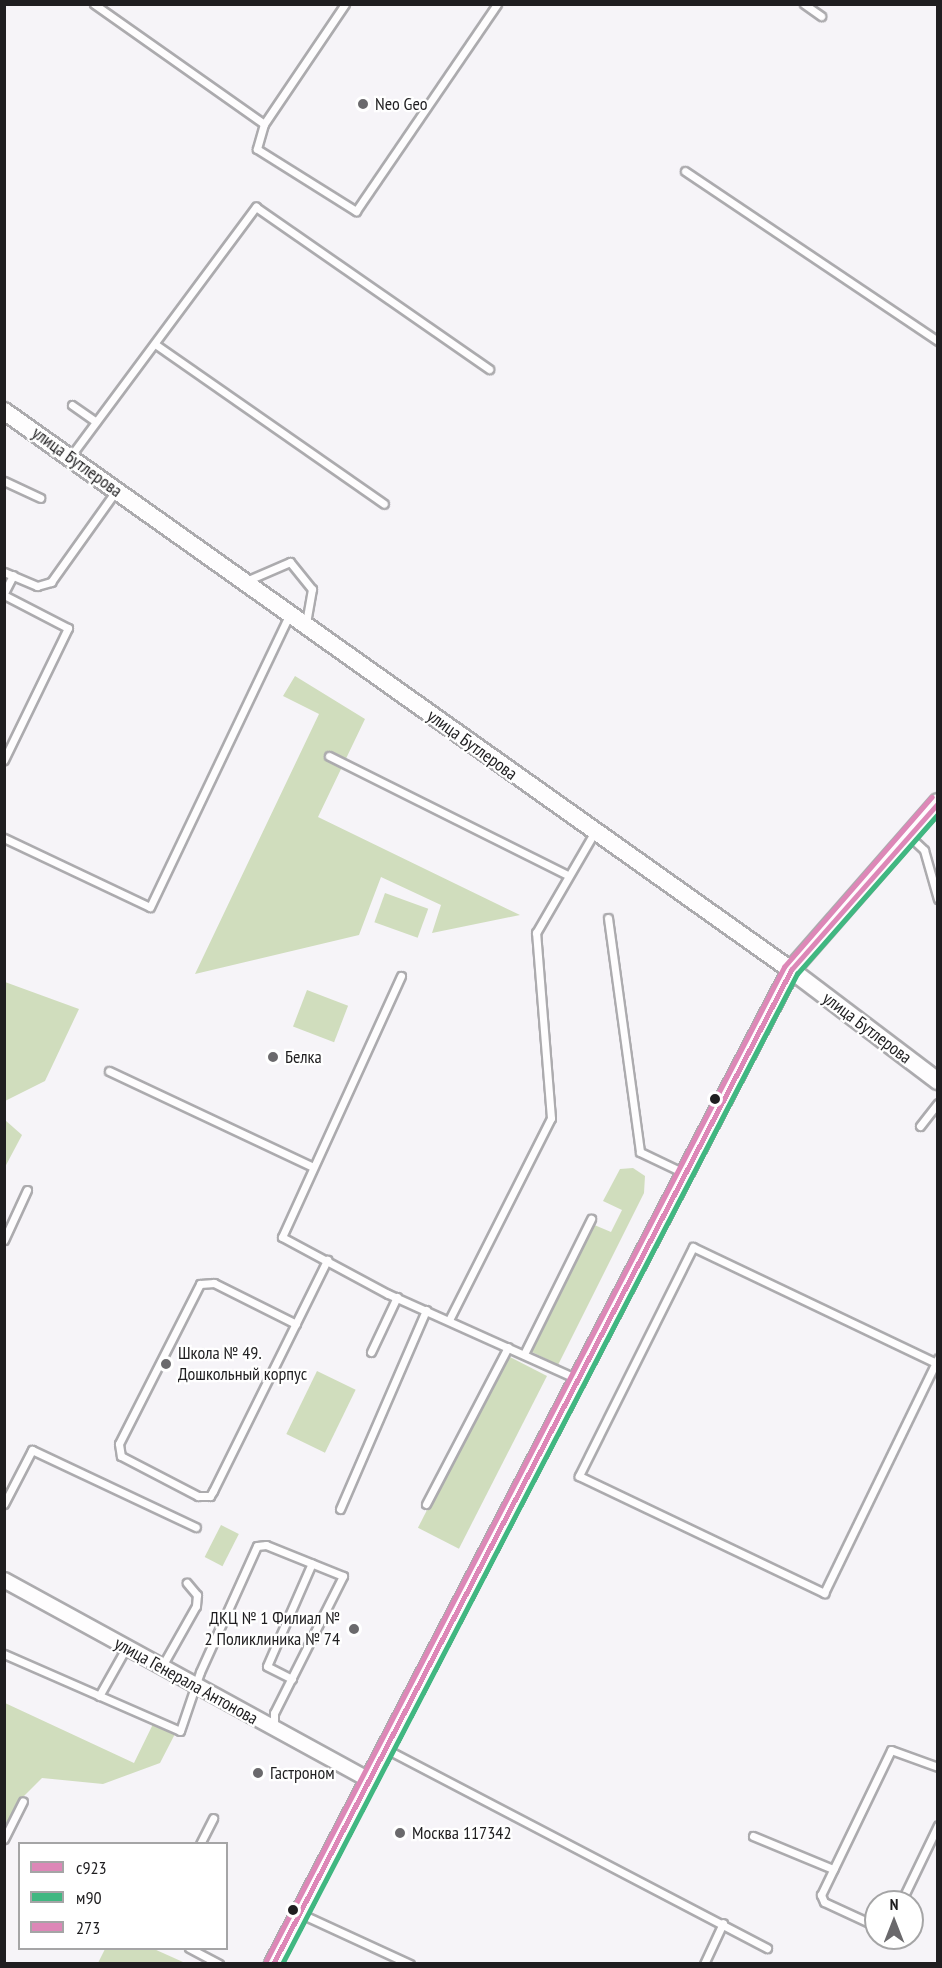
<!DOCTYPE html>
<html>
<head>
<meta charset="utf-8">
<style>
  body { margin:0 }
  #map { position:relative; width:942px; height:1968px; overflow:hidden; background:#f6f4f8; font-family:"PT Sans Narrow",sans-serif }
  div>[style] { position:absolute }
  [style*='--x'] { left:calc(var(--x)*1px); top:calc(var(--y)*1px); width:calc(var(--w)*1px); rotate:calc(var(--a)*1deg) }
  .green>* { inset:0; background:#d0ddbd; transform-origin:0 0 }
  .roads { filter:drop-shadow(2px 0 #acabae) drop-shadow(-2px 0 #acabae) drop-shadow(0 2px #acabae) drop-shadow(0 -2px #acabae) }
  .service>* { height:7px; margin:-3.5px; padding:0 3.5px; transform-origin:3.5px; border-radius:3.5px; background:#fefdfe }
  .minor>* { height:14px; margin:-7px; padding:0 7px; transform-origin:7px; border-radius:7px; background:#fefdfe }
  .tertiary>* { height:16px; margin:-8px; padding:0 8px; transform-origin:8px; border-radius:8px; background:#fefdfe }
  .bus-1>* { height:4.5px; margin:-2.25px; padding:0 2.25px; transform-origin:2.25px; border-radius:2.25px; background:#dd87b7 }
  .bus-2>* { height:4.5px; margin:-2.25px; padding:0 2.25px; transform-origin:2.25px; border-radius:2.25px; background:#40b781 }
  .bus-3>* { height:4.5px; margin:-2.25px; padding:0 2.25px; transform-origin:2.25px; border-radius:2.25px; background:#dd87b7 }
  .dots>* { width:16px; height:16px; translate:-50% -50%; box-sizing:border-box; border:3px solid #fff; border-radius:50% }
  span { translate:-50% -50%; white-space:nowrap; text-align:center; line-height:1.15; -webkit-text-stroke:4.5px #fff; paint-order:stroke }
  .poi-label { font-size:18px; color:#1f1e20 }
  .left { translate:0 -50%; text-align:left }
  .right { translate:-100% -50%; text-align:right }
  .street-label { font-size:18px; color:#1f1e20 }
  .frame { position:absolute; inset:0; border:6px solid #1f1e20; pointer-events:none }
  .legend { position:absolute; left:18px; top:1842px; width:210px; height:108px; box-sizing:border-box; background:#fff; border:2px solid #a5a5a6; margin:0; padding:8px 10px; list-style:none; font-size:18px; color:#1f1e20 }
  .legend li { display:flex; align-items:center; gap:12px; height:30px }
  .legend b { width:30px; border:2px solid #a5a5a6 }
  .north { position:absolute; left:864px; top:1890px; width:60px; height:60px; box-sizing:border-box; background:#fff; border:2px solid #a5a5a6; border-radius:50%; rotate:0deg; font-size:16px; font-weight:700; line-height:24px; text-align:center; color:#1f1e20 }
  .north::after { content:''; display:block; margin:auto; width:21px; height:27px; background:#6a696c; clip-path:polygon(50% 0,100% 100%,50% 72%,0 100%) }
</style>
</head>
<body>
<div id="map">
  <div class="green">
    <div style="clip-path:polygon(295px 676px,365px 719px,318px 817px,520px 915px,432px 933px,441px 905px,381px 877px,359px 935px,195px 974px,319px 714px,283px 696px)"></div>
    <div style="left:385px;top:893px;width:46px;height:31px;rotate:20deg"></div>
    <div style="clip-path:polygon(5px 982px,79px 1009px,45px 1081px,5px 1101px)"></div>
    <div style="left:307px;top:990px;width:44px;height:39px;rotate:21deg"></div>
    <div style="clip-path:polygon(5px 1120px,22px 1135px,5px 1167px)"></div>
    <div style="clip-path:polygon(633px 1168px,645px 1176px,644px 1193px,558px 1365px,530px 1351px,592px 1224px,611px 1232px,622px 1210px,603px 1201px,620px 1169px)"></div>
    <div style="left:506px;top:1355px;width:46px;height:194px;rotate:27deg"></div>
    <div style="left:317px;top:1371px;width:43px;height:70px;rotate:26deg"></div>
    <div style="left:221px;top:1525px;width:20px;height:36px;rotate:27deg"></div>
    <div style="clip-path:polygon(5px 1703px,134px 1763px,154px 1722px,176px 1732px,160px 1763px,103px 1784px,42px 1778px,22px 1798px,5px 1834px)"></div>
    <div style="clip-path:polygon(105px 1949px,154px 1949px,183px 1962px,98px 1963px)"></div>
  </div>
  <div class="roads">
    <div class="service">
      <div style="--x:94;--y:4;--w:208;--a:35.2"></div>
      <div style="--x:345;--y:4;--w:145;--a:124"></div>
      <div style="--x:264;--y:124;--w:26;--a:106"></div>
      <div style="--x:257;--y:149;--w:117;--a:32.1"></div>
      <div style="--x:356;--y:211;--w:250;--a:-55.7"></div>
      <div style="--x:804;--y:4;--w:21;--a:35"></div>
      <div style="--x:685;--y:171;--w:305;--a:33.9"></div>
      <div style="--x:155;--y:344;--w:279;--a:34.9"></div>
      <div style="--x:72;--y:405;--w:29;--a:35"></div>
      <div style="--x:70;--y:457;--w:312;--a:-53.4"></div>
      <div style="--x:256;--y:207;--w:284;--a:34.8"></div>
      <div style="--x:4;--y:481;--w:40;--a:25"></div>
      <div style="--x:4;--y:572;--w:36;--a:23"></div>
      <div style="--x:37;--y:586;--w:15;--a:-16"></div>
      <div style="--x:51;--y:582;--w:112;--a:-54.5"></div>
      <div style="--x:246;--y:581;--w:48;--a:-23.4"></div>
      <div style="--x:290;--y:562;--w:35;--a:51"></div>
      <div style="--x:312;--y:589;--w:36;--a:100"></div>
      <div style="--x:4;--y:593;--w:20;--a:-63"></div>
      <div style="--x:4;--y:595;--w:72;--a:27.3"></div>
      <div style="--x:68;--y:628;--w:147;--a:115.9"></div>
      <div style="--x:329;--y:756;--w:265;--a:26.5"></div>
      <div style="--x:908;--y:835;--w:22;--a:43"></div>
      <div style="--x:924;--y:850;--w:51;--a:74.1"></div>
      <div style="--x:4;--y:838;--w:161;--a:25.3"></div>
      <div style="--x:150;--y:907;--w:323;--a:-64.5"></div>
      <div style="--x:608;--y:918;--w:236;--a:82.2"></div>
      <div style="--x:640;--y:1152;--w:49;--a:25.5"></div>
      <div style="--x:401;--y:976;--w:287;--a:114.5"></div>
      <div style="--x:282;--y:1237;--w:120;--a:28.3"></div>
      <div style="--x:388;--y:1294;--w:207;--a:24.2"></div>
      <div style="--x:109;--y:1071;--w:225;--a:25.2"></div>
      <div style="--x:920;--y:1126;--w:29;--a:-52"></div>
      <div style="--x:4;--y:1240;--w:55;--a:-65.3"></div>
      <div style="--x:449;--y:1320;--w:226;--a:-63.2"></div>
      <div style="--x:551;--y:1118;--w:186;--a:-94.6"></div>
      <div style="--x:536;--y:933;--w:116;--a:-59.9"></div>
      <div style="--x:296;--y:1324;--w:92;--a:-153.4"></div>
      <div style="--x:214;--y:1283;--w:14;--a:176"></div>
      <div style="--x:200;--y:1284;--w:179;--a:116.9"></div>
      <div style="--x:119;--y:1444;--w:12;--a:81"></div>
      <div style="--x:121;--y:1456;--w:87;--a:27.5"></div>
      <div style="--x:198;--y:1496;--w:12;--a:0"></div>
      <div style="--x:210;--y:1496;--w:6;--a:-59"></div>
      <div style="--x:213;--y:1491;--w:258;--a:-63.7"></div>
      <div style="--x:371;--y:1352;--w:61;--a:-64.7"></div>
      <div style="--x:524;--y:1354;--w:151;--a:-63.6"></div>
      <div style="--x:934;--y:1362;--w:267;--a:-154.5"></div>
      <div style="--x:693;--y:1247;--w:256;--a:116.5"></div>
      <div style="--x:579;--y:1476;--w:272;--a:25.5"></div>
      <div style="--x:824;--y:1593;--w:261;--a:-64.1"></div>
      <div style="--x:4;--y:1504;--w:61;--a:-62.6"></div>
      <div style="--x:32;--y:1450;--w:181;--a:25.2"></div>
      <div style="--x:426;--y:1504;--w:177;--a:-62.4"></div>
      <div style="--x:340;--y:1509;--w:217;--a:-66.6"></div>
      <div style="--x:4;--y:1654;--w:192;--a:23.6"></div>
      <div style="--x:180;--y:1731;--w:62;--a:-71.3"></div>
      <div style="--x:200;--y:1672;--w:138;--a:-65.7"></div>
      <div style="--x:257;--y:1546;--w:9;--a:-6"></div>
      <div style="--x:266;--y:1545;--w:83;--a:21.9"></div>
      <div style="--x:343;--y:1576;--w:153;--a:116.7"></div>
      <div style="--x:274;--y:1713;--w:14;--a:90"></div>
      <div style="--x:161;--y:1668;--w:71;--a:-60.6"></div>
      <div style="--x:196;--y:1606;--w:11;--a:-85"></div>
      <div style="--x:197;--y:1595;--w:16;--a:-130"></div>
      <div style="--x:292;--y:1679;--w:28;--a:-153"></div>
      <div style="--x:267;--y:1666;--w:112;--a:-66.4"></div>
      <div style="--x:99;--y:1696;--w:55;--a:-60.6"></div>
      <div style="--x:386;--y:1749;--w:430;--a:27.6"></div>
      <div style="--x:753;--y:1836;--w:87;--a:22.4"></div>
      <div style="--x:4;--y:1839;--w:42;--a:-63.4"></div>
      <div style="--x:200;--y:1844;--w:29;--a:-63"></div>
      <div style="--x:901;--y:1902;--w:85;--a:-64.3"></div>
      <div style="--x:299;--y:1913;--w:122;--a:24.7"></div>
      <div style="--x:876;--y:1926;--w:57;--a:-155.2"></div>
      <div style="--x:824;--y:1902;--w:8;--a:-113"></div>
      <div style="--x:821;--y:1895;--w:161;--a:-64.2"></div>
      <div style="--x:891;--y:1750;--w:50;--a:19.9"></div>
      <div style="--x:189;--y:1948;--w:34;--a:28"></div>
      <div style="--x:704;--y:1964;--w:45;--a:-65.1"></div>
    </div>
    <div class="minor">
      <div style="--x:4;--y:1580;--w:415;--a:28.7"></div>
    </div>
    <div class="tertiary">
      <div style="--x:4;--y:411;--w:965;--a:35.39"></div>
      <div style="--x:791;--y:970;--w:184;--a:37.1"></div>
      <div style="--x:273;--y:1964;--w:1121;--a:-62.47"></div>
      <div style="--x:791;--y:970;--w:223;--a:-48.8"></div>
    </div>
  </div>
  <div class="bus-1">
    <div style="--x:273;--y:1964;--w:1121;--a:-62.47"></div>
    <div style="--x:791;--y:970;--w:222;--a:-48.6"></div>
  </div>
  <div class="bus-2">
    <div style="--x:282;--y:1964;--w:1116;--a:-62.52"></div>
    <div style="--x:797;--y:974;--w:213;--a:-48.6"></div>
  </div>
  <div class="bus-3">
    <div style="--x:266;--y:1961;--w:1121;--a:-62.47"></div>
    <div style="--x:784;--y:967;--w:225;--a:-49"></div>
  </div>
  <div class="dots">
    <div style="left:363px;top:104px;background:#6a696c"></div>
    <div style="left:273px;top:1057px;background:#6a696c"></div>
    <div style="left:715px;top:1099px;background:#1f1e20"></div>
    <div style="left:166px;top:1364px;background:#6a696c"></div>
    <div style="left:354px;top:1629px;background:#6a696c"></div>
    <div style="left:258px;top:1773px;background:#6a696c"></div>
    <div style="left:400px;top:1833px;background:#6a696c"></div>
    <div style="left:293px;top:1910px;background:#1f1e20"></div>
  </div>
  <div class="poi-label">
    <span class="left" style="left:375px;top:104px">Neo Geo</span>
    <span class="left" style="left:285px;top:1057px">Белка</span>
    <span class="left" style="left:178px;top:1364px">Школа № 49.<br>Дошкольный корпус</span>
    <span class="right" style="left:340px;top:1629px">ДКЦ № 1 Филиал №<br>2 Поликлиника № 74</span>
    <span class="left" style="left:270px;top:1773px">Гастроном</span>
    <span class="left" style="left:412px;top:1833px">Москва 117342</span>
  </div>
  <div class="street-label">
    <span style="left:77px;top:462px;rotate:36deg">улица Бутлерова</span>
    <span style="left:472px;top:745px;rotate:36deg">улица Бутлерова</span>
    <span style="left:867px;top:1028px;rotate:37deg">улица Бутлерова</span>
    <span style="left:186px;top:1681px;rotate:29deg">улица Генерала Антонова</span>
  </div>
  <div class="frame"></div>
  <ul class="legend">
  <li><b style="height:8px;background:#dd87b7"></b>с923</li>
  <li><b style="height:8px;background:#40b781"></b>м90</li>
  <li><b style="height:8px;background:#dd87b7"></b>273</li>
  </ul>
  <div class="north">N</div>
</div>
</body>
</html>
